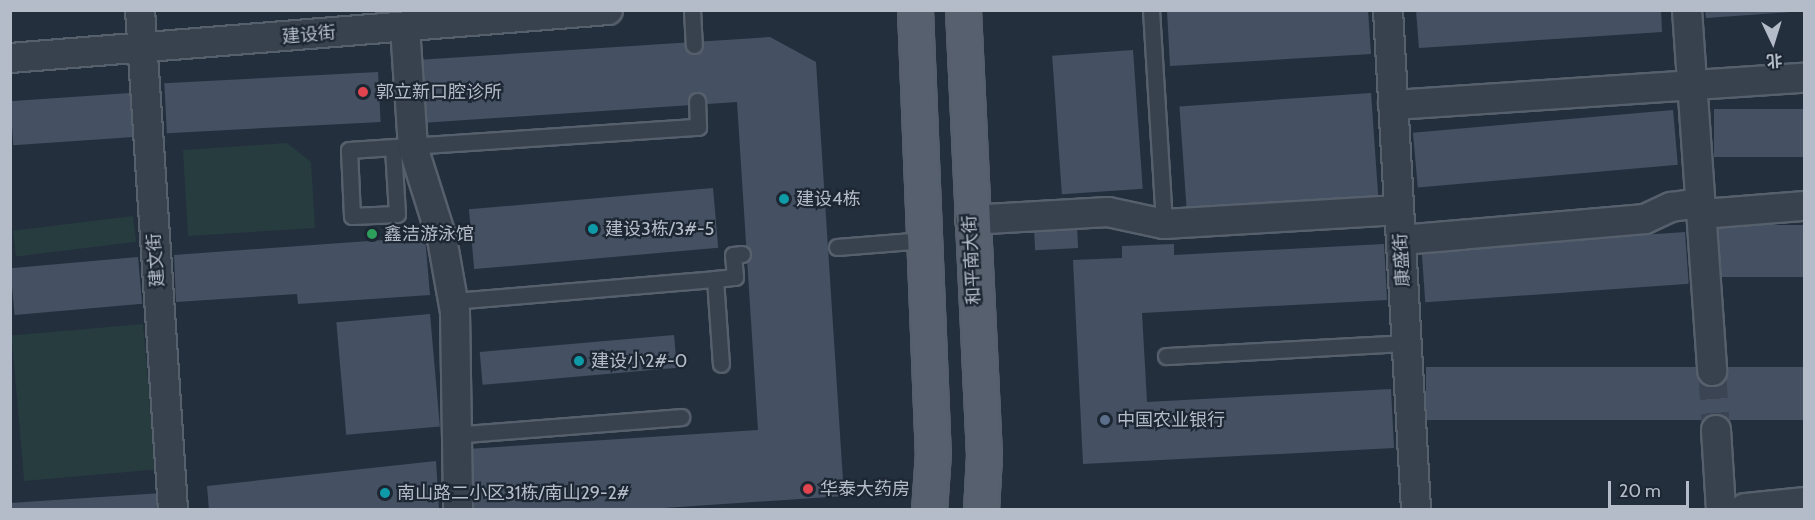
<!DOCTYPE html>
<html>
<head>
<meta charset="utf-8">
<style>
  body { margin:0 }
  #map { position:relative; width:1815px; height:520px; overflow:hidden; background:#242f3e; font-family:Cabin,"Noto Sans SC",sans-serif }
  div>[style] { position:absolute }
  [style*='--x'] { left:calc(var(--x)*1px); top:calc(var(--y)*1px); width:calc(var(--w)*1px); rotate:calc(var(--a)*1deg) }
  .green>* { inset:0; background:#263c3f; transform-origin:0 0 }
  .building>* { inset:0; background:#455162; transform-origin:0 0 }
  .minor-tunnel>* { height:28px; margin-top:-14px; transform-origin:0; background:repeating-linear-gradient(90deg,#3a4453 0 28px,transparent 0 42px) }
  .roads { filter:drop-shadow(2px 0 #565f6c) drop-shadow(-2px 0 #565f6c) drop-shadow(0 2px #565f6c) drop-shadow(0 -2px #565f6c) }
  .service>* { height:15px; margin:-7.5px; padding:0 7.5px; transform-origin:7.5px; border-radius:7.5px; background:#38414e }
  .minor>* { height:28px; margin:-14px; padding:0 14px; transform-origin:14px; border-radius:14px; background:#38414e }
  .tertiary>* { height:33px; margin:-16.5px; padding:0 16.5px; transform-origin:16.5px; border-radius:16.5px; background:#38414e }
  .primary>* { height:33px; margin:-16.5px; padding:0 16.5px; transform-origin:16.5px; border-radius:16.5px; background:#56606e }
  .dots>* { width:16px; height:16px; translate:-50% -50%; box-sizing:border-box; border:3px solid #1d2633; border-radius:50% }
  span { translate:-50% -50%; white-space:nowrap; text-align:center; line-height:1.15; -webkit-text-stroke:4.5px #1d2633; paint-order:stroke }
  .street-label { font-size:18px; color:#b4bcc9 }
  .poi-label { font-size:18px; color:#b4bcc9 }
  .left { translate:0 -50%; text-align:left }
  .frame { position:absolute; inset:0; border:12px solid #b4bcc9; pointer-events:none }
  .north { position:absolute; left:1743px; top:12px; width:60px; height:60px; -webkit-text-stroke:4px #1d2633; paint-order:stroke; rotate:176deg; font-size:16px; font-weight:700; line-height:24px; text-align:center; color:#b4bcc9 }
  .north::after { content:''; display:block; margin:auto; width:21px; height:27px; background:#b4bcc9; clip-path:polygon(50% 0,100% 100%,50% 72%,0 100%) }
  .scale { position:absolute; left:1608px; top:481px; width:81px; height:27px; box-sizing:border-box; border:3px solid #b4bcc9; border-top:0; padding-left:8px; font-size:18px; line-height:21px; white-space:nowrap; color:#b4bcc9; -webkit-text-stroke:4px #1d2633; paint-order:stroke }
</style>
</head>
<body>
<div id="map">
  <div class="green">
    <div style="clip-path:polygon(287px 143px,311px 162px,315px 228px,188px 236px,183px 150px)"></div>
    <div style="left:133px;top:216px;width:26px;height:121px;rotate:83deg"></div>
    <div style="left:143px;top:324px;width:146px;height:132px;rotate:85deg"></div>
  </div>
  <div class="building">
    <div style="clip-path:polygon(1167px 10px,1368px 10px,1371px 54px,1170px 66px)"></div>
    <div style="clip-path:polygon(1416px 10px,1661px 10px,1662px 32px,1419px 48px)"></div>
    <div style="clip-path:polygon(1705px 10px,1791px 10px,1791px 12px,1706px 18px)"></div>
    <div style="clip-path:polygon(770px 37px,816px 62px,844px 496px,634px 510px,471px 510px,467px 449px,758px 430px,737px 102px,421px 123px,417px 60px)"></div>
    <div style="left:1133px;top:50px;width:139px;height:81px;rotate:86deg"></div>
    <div style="left:378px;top:72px;width:50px;height:214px;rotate:87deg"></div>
    <div style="left:130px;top:93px;width:44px;height:120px;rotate:86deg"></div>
    <div style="left:1371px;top:93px;width:105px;height:192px;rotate:86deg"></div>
    <div style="left:1804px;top:109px;width:48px;height:90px;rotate:90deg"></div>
    <div style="left:1673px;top:110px;width:55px;height:261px;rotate:85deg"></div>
    <div style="left:713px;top:188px;width:60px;height:245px;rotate:85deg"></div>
    <div style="left:1804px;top:225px;width:52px;height:89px;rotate:90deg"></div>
    <div style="left:1077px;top:227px;width:21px;height:43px;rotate:87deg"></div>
    <div style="left:1685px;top:232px;width:52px;height:264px;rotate:86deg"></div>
    <div style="clip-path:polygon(425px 237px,430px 295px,298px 304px,297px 294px,176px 302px,174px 255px)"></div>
    <div style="clip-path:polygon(1174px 244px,1174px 255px,1384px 244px,1387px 300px,1142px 313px,1147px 402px,1391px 389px,1394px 448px,1083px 464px,1073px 260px,1122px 258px,1122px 246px)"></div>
    <div style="left:138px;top:257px;width:47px;height:128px;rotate:85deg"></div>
    <div style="left:430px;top:314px;width:113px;height:94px;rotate:85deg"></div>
    <div style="left:674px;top:335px;width:33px;height:195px;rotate:85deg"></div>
    <div style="left:1804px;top:367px;width:53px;height:378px;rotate:90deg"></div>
    <div style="clip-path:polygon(436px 461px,439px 510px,209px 510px,207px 486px)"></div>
    <div style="clip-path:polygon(162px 493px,163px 510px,10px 510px,10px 503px)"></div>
  </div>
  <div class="minor-tunnel">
    <div style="--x:1712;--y:371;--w:59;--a:86.1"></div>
  </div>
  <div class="roads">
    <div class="service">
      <div style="--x:692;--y:10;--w:35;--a:87"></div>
      <div style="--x:1151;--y:10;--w:214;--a:86.5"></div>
      <div style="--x:393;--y:148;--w:66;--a:86.5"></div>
      <div style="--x:397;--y:214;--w:45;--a:177.5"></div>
      <div style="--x:352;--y:216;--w:66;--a:-92.6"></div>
      <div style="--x:349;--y:150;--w:350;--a:-3.8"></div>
      <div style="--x:698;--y:127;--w:26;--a:-92"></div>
      <div style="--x:837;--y:247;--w:88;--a:-4.5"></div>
      <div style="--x:715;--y:279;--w:20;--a:-6"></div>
      <div style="--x:735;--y:277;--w:22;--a:-95"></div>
      <div style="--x:733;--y:255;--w:9;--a:-6"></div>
      <div style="--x:453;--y:301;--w:263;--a:-4.8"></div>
      <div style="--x:715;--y:279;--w:85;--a:86"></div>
      <div style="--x:1166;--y:356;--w:240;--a:-3.1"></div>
      <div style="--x:453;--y:435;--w:229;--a:-4.5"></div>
    </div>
    <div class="minor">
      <div style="--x:140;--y:10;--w:501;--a:86.22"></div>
      <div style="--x:1388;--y:10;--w:501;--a:86.79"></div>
      <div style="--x:1687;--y:10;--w:362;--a:86"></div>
      <div style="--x:405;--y:27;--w:120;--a:86.2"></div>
      <div style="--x:413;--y:147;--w:96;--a:72.5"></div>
      <div style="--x:442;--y:239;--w:74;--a:79.9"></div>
      <div style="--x:455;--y:312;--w:198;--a:89.1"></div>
      <div style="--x:10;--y:58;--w:600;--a:-4.59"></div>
      <div style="--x:1393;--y:105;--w:412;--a:-3.8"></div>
      <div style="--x:1702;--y:214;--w:102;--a:-4.5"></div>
      <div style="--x:970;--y:220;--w:138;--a:-3.3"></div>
      <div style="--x:1108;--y:212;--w:57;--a:12.1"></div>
      <div style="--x:1164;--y:224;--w:235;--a:-3.4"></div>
      <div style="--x:1401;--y:240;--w:245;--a:-4.9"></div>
      <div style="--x:1645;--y:219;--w:29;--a:-25"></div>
      <div style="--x:1671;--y:207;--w:30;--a:-8"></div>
      <div style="--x:1716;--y:430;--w:80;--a:86.4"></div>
    </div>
    <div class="tertiary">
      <div style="--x:1745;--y:510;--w:59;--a:-5.8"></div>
    </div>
    <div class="primary">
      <div style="--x:915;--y:10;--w:442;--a:87.7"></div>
      <div style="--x:933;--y:452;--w:58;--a:93.9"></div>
      <div style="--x:963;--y:10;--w:445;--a:87.3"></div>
      <div style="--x:984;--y:455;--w:55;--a:93.1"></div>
    </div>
  </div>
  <div class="dots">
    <div style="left:363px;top:92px;background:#e0444e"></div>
    <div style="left:784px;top:199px;background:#0f9aa8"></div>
    <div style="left:593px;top:229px;background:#0f9aa8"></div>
    <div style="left:372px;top:234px;background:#2e9e5b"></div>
    <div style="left:579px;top:361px;background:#0f9aa8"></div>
    <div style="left:1105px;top:420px;background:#5c6f8a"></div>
    <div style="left:808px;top:489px;background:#e0444e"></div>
    <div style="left:385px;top:493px;background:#0f9aa8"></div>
  </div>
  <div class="street-label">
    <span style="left:309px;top:35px;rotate:-5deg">建设街</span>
    <span style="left:156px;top:260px;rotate:-94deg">建文街</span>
    <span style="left:972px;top:260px;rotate:-93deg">和平南大街</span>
    <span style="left:1402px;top:260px;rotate:-93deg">康盛街</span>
  </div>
  <div class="poi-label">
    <span class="left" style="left:376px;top:92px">郭立新口腔诊所</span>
    <span class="left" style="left:796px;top:199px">建设4栋</span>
    <span class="left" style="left:605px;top:229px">建设3栋/3#-5</span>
    <span class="left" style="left:384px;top:234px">鑫洁游泳馆</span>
    <span class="left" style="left:591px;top:361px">建设小2#-0</span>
    <span class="left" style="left:1117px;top:420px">中国农业银行</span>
    <span class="left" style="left:820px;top:489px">华泰大药房</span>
    <span class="left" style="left:397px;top:493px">南山路二小区31栋/南山29-2#</span>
  </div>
  <div class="frame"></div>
  <div class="north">北</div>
  <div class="scale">20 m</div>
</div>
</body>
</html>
